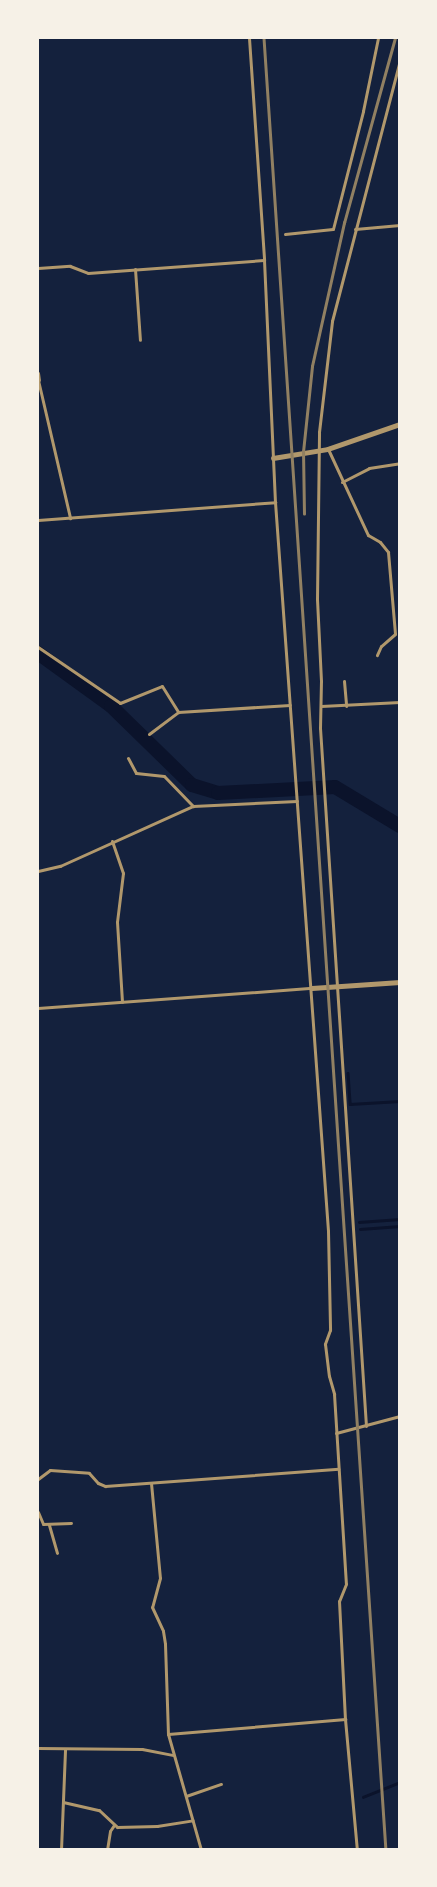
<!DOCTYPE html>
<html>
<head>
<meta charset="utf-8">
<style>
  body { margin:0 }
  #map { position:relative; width:437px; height:1887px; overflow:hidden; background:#14213d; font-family:"Roboto Condensed",sans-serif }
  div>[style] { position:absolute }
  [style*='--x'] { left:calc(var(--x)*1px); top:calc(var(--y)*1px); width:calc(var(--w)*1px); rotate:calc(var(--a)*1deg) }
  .stream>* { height:2.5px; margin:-1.25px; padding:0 1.25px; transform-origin:1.25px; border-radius:1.25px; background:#0b132b }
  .river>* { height:14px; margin:-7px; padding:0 7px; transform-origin:7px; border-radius:7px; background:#0b132b }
  .minor>* { height:3px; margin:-1.5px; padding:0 1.5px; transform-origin:1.5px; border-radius:1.5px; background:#b1986c }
  .tertiary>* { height:4.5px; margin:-2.25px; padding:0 2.25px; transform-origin:2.25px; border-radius:2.25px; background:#b1986c }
  .rail>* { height:2.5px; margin:-1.25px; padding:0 1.25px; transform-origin:1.25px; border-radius:1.25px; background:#918062 }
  span { translate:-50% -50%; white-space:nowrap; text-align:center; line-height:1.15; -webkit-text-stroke:4.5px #f6f1e7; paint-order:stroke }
  .frame { position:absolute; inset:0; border:39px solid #f6f1e7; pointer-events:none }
</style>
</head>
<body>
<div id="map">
  <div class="stream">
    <div style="--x:348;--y:1073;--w:31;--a:86"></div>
    <div style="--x:350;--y:1104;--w:50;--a:-3.4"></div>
    <div style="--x:359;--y:1222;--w:41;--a:-4.2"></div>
    <div style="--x:360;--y:1229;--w:40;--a:-4.3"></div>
    <div style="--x:363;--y:1797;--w:40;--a:-22"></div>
  </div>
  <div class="river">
    <div style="--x:38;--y:653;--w:90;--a:36"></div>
    <div style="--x:111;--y:706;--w:113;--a:44.3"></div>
    <div style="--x:192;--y:785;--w:27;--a:17"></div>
    <div style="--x:218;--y:793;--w:117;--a:-2.9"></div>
    <div style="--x:335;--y:787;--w:76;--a:31"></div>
  </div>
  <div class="minor">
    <div style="--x:249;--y:38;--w:223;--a:86.1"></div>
    <div style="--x:264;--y:260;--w:242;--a:87.4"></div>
    <div style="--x:275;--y:502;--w:731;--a:85.84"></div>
    <div style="--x:328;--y:1231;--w:99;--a:88.8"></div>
    <div style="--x:330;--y:1330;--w:15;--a:110"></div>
    <div style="--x:325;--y:1344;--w:32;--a:83"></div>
    <div style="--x:329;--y:1376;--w:19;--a:74"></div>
    <div style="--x:334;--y:1394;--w:190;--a:86.4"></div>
    <div style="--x:346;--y:1584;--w:18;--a:112"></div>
    <div style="--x:339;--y:1601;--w:118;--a:87.1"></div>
    <div style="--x:345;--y:1719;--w:132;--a:84.8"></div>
    <div style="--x:355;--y:229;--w:45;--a:-5.1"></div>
    <div style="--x:285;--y:234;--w:48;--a:-5.9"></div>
    <div style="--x:333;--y:229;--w:122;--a:-75.7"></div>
    <div style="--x:363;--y:111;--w:75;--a:-78.4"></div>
    <div style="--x:38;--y:268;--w:32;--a:-4"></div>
    <div style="--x:70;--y:266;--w:19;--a:21"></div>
    <div style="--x:88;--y:273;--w:176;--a:-4.2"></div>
    <div style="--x:135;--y:269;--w:71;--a:86"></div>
    <div style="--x:38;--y:373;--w:7;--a:82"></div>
    <div style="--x:38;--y:380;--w:142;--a:76.9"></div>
    <div style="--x:328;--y:449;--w:95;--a:65.1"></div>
    <div style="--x:368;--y:535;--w:14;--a:30"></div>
    <div style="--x:380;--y:542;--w:13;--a:51"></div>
    <div style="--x:388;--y:552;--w:82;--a:85.1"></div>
    <div style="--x:395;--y:634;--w:18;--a:139"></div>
    <div style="--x:381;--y:646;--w:10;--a:114"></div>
    <div style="--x:342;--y:482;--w:30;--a:-27"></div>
    <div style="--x:369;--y:468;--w:31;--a:-9"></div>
    <div style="--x:38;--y:520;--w:238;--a:-4.3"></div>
    <div style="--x:38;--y:647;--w:99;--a:34.3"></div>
    <div style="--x:120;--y:703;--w:45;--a:-22"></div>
    <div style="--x:162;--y:686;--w:31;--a:58"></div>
    <div style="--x:178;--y:712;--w:112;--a:-3.6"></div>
    <div style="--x:344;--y:681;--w:25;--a:85"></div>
    <div style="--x:321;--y:706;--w:79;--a:-2.9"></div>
    <div style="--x:149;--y:734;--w:36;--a:-37"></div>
    <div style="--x:128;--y:758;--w:17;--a:62"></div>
    <div style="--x:136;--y:773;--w:28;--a:6"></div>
    <div style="--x:164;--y:776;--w:42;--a:46"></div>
    <div style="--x:112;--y:841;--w:34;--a:71"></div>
    <div style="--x:123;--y:873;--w:49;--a:97"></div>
    <div style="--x:117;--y:922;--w:80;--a:86.4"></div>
    <div style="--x:38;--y:871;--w:23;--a:-13"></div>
    <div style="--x:60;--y:866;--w:146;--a:-24.3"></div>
    <div style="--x:193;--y:806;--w:104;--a:-2.8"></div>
    <div style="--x:38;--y:1008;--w:275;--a:-4.2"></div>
    <div style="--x:366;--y:1426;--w:700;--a:-93.77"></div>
    <div style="--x:320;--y:728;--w:47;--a:-88.8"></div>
    <div style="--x:321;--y:681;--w:82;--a:-92.8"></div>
    <div style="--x:317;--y:599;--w:167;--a:-89.3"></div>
    <div style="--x:319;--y:432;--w:112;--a:-83.3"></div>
    <div style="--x:332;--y:321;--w:270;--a:-75.4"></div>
    <div style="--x:336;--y:1433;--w:66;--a:-14.9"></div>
    <div style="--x:38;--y:1479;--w:15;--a:-37"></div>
    <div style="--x:50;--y:1470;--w:39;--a:4"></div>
    <div style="--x:89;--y:1473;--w:13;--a:48"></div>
    <div style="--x:98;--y:1483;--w:8;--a:23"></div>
    <div style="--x:105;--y:1486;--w:234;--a:-4.2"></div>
    <div style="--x:151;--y:1483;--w:95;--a:84.6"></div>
    <div style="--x:160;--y:1578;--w:30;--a:105"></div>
    <div style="--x:152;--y:1607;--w:26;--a:65"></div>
    <div style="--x:163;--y:1631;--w:13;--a:81"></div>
    <div style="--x:165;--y:1644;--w:90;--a:88.1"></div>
    <div style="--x:168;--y:1734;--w:121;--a:74.1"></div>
    <div style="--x:38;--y:1512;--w:13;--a:67"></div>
    <div style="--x:43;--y:1524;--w:28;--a:-2"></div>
    <div style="--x:49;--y:1525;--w:29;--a:74"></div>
    <div style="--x:168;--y:1734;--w:178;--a:-4.8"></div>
    <div style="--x:38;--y:1748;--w:104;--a:0.6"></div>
    <div style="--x:142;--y:1749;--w:32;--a:11"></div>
    <div style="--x:186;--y:1796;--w:37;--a:-19"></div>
    <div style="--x:63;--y:1802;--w:37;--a:13"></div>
    <div style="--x:99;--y:1810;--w:25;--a:43"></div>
    <div style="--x:117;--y:1827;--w:40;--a:-1.4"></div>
    <div style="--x:157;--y:1826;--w:36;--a:-9"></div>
    <div style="--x:61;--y:1850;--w:101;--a:-87.7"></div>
    <div style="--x:107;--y:1850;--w:19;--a:-81"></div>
    <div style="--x:110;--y:1831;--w:7;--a:-56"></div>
  </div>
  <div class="tertiary">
    <div style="--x:273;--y:458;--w:56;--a:-9.3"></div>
    <div style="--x:328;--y:449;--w:76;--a:-19.1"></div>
    <div style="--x:312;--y:988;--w:88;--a:-3.9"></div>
  </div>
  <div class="rail">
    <div style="--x:264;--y:38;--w:1816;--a:86.15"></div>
    <div style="--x:304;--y:514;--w:62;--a:-90.9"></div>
    <div style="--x:303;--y:452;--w:86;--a:-84"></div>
    <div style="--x:312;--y:366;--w:147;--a:-77.4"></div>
    <div style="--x:344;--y:223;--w:192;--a:-74.6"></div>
  </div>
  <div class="frame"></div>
</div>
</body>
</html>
